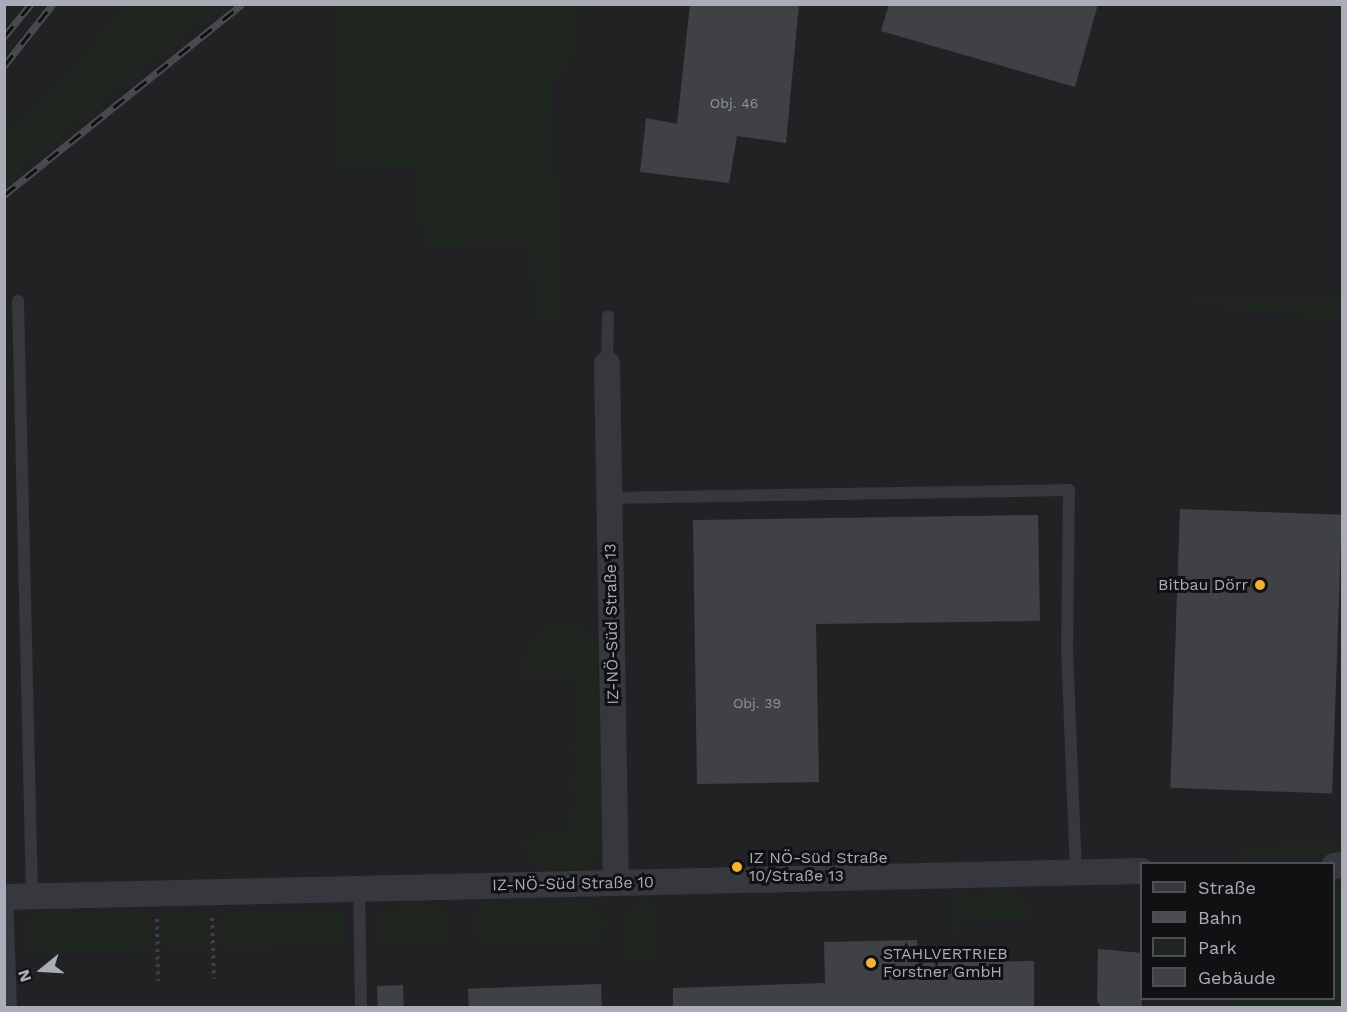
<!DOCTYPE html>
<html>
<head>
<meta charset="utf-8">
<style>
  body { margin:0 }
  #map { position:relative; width:1347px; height:1012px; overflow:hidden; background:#161618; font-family:"Work Sans",sans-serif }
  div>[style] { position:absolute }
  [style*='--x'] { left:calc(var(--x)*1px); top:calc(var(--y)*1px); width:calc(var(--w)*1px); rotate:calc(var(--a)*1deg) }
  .built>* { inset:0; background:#222225 }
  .green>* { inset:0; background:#1e261f; transform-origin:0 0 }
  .building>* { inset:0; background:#404145; transform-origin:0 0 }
  .path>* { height:4px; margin-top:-2px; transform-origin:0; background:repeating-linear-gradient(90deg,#3d3f44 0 3px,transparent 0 7.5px) }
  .service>* { height:12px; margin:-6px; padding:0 6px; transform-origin:6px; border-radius:6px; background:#37383d }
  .minor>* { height:26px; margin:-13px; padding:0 13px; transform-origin:13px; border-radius:13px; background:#37383d }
  .rail>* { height:7px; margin-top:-3.5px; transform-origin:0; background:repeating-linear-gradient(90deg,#111113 0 14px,#4a4c52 0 28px); box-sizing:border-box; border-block:2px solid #4a4c52 }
  .dots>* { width:16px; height:16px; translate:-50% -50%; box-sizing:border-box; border:3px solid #111113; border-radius:50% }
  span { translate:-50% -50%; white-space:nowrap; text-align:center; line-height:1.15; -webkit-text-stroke:6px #111113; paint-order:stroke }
  .number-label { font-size:14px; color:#8e929b }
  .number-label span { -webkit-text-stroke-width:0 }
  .poi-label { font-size:16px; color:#a8adb8 }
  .right { translate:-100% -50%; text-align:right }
  .left { translate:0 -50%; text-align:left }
  .street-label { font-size:16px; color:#a8adb8 }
  .frame { position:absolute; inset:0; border:6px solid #a8adb8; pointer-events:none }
  .legend { position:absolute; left:1140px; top:862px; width:195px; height:138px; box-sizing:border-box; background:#111113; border:2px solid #4d4f55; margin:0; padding:8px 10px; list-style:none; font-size:18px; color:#a8adb8 }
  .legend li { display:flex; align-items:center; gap:12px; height:30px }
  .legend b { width:30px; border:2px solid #4d4f55 }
  .north { position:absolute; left:12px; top:940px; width:60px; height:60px; -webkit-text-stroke:4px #111113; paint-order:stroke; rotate:252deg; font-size:16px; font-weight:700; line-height:24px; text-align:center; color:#a8adb8 }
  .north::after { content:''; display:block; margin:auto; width:21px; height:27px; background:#a8adb8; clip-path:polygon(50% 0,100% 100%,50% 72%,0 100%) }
</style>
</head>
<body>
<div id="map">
  <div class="built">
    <div style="clip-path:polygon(evenodd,5px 5px,1342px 5px,1342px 1007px,5px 1008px,5px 5px,1142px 864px,1334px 864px,1334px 998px,1142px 998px,1142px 864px)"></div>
  </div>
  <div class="green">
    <div style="clip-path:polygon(126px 5px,223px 5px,5px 181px,5px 132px,56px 86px)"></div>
    <div style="clip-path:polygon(337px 5px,579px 5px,580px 50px,551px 84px,563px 318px,535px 319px,531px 244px,421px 248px,418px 168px,339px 169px)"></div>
    <div style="clip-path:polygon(1342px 298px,1342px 320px,1156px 300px)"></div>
    <div style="clip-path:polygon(548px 626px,584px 627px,593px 633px,596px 645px,603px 829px,600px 850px,591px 865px,579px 869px,537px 867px,523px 851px,525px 841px,532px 835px,568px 829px,572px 818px,573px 677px,522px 678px,525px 649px,535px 633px)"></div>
    <div style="clip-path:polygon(1342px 843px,1342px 849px,1332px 852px,1242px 857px,1234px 845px)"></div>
    <div style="clip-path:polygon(1334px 884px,1342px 884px,1342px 1007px,1229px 1007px,1229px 999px,1334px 998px)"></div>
    <div style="clip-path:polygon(1015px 891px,1028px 905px,1028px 937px,1025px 938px,1024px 920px,955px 921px,955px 937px,950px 937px,951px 900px,959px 893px)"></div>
    <div style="clip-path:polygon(645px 899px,657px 907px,658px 962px,626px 962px,623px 916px,634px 901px)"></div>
    <div style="clip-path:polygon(587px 900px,606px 918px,600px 939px,474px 939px,470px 925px,481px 904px)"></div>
    <div style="clip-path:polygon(438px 906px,447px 914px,449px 943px,379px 947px,378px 909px)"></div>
    <div style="left:343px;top:908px;width:36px;height:125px;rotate:87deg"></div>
    <div style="clip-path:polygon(150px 912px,150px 950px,28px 953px,27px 922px,35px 914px)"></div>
    <div style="left:164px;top:912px;width:42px;height:37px"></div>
  </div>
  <div class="building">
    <div style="clip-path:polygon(690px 4px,799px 4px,786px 143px,737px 136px,729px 183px,640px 172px,646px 118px,677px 124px)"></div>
    <div style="clip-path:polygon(889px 4px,1098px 4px,1075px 87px,881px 31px)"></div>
    <div style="left:1180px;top:509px;width:162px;height:279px;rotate:2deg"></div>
    <div style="clip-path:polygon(1038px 515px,1040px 621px,816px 624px,819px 782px,697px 784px,693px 520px)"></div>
    <div style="clip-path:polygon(917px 940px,918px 963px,1034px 961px,1034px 1008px,673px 1008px,673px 988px,825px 983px,824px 942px)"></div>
    <div style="clip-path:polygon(1098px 949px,1142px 953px,1142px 1008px,1102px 1008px,1097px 1001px)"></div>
    <div style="left:601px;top:984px;width:24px;height:133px;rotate:88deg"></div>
    <div style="left:403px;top:985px;width:23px;height:26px;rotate:88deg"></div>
  </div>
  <div class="path">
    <div style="--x:212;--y:918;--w:61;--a:88.1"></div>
    <div style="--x:157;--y:919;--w:62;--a:89.1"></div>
  </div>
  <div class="service">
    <div style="--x:18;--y:301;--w:596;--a:88.65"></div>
    <div style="--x:607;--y:364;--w:48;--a:-88.8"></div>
    <div style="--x:610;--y:498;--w:459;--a:-1"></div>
    <div style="--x:1069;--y:490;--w:159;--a:90.7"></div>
    <div style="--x:1067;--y:649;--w:224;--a:87.7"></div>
    <div style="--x:359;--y:889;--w:119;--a:89"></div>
    <div style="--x:7;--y:897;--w:111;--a:87.9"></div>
  </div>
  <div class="minor">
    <div style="--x:607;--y:364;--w:519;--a:89.01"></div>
    <div style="--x:1334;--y:866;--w:8;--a:-7"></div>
    <div style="--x:4;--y:897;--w:1138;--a:-1.31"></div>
  </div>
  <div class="rail">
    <div style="--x:4;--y:37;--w:43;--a:-50.7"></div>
    <div style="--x:4;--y:66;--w:79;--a:-51.7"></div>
    <div style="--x:4;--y:195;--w:305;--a:-38.7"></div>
  </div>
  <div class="dots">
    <div style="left:1260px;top:585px;background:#f2b134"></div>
    <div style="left:737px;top:867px;background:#f2b134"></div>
    <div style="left:871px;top:963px;background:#f2b134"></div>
  </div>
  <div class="number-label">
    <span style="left:734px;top:103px">Obj. 46</span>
    <span style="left:757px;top:703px">Obj. 39</span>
  </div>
  <div class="poi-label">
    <span class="right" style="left:1248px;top:585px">Bitbau Dörr</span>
    <span class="left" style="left:749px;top:867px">IZ NÖ-Süd Straße<br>10/Straße 13</span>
    <span class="left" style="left:883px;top:963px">STAHLVERTRIEB<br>Forstner GmbH</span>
  </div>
  <div class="street-label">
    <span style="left:612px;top:624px;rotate:-91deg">IZ-NÖ-Süd Straße 13</span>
    <span style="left:573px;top:884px;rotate:-1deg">IZ-NÖ-Süd Straße 10</span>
  </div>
  <div class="frame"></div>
  <ul class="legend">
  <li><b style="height:8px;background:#37383d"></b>Straße</li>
  <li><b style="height:8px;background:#4a4c52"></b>Bahn</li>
  <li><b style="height:16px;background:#1e261f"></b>Park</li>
  <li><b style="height:16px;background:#404145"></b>Gebäude</li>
  </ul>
  <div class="north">N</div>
</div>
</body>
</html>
